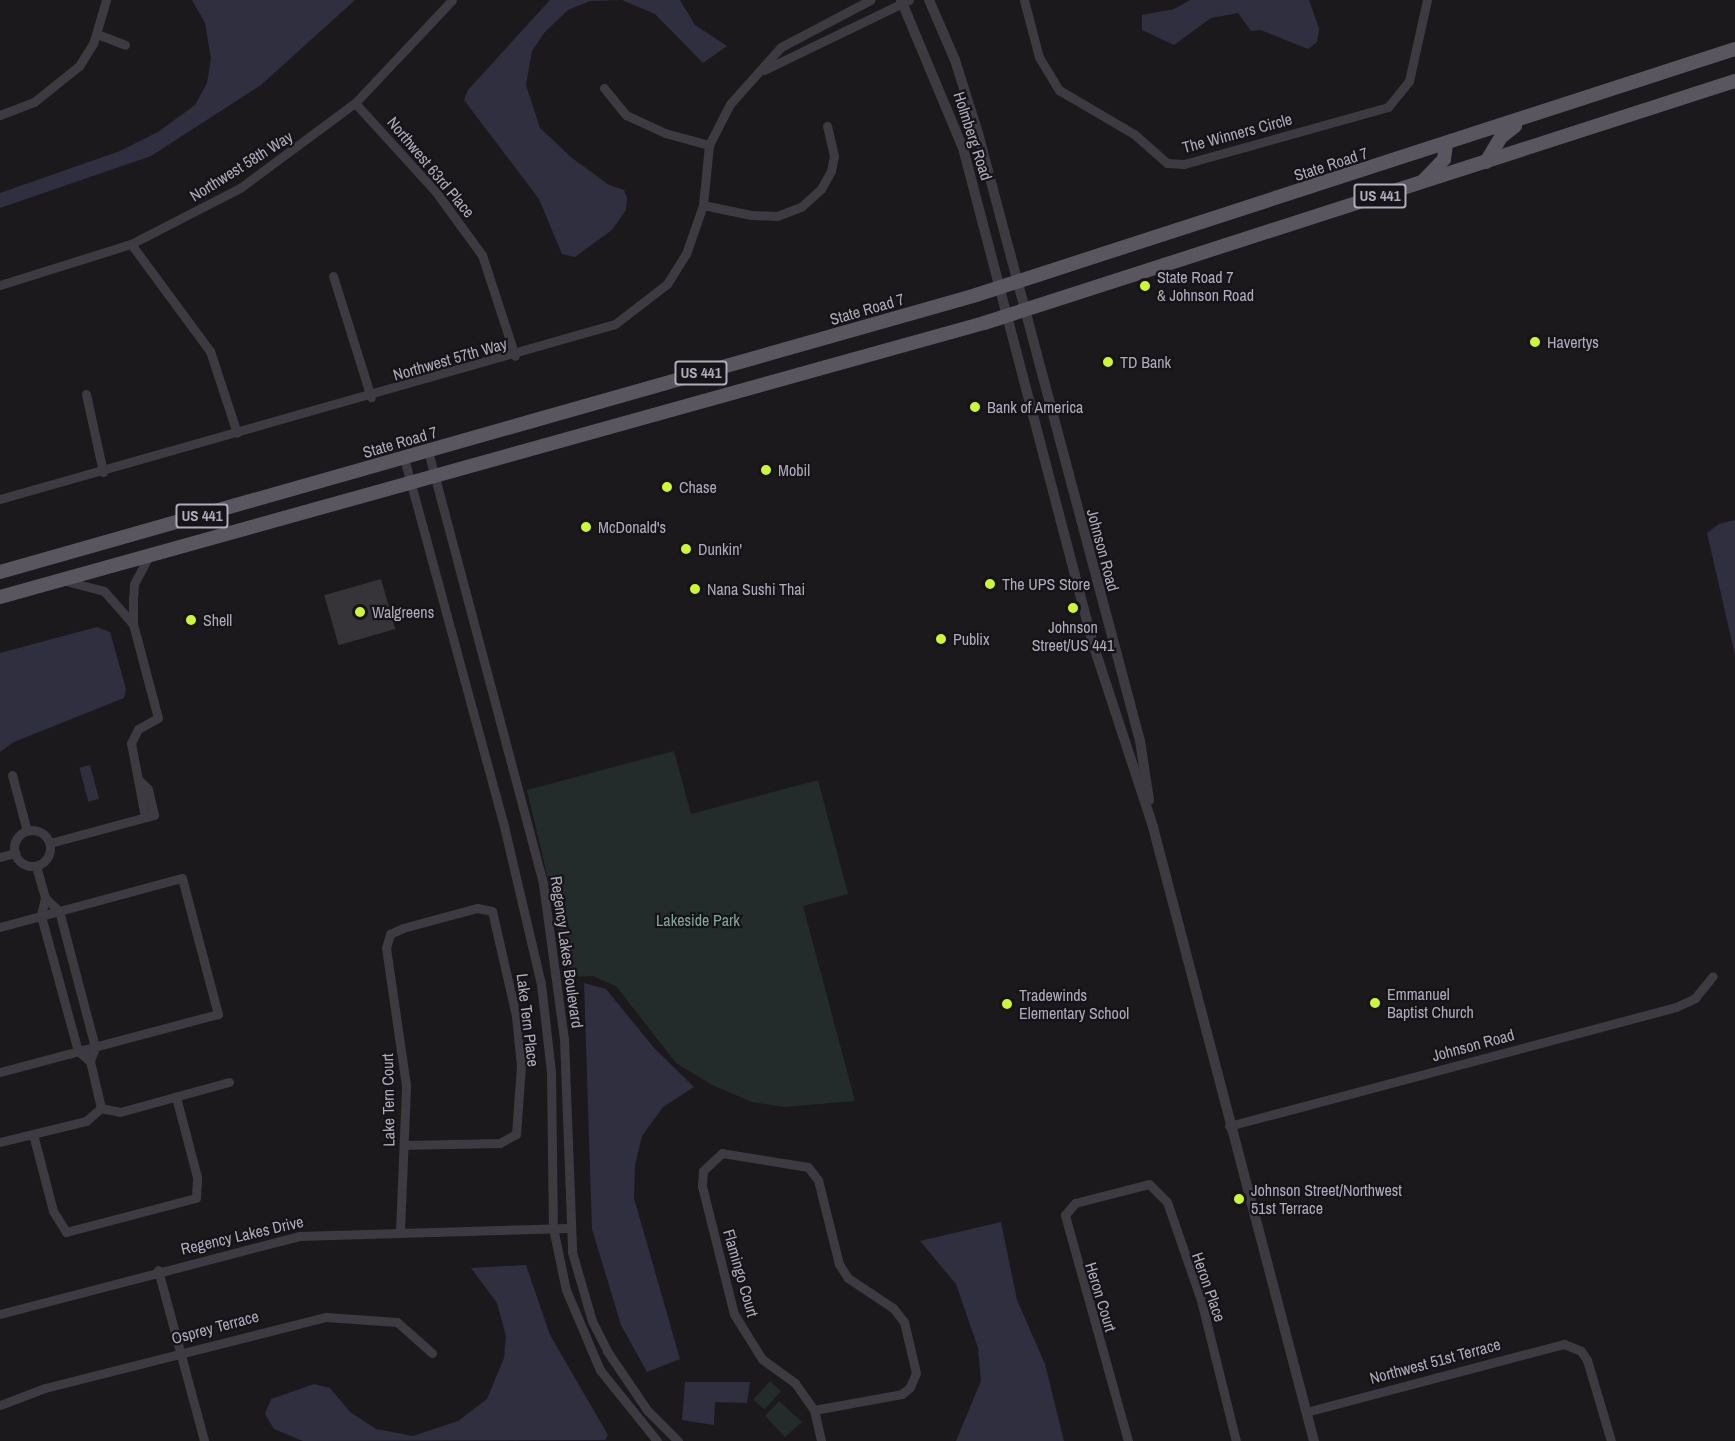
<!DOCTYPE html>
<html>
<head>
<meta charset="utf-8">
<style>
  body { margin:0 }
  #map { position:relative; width:1735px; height:1441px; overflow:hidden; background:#1b191c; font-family:"Archivo Narrow",sans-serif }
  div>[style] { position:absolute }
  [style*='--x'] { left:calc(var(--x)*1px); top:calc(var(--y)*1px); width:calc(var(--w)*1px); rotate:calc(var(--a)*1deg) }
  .green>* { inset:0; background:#232c2a; transform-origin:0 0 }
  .water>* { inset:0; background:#2f2f40; transform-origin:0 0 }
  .building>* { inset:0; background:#363438; transform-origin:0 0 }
  .minor>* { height:9px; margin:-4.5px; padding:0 4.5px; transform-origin:4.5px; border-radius:4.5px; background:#3d3a41 }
  .minor>.ring { margin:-4.5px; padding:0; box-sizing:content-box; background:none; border:9px solid #3d3a41; border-radius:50% }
  .tertiary>* { height:10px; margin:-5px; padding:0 5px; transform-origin:5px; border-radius:5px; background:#3d3a41 }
  .primary>* { height:14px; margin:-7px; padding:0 7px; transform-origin:7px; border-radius:7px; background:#595660 }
  .dots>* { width:16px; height:16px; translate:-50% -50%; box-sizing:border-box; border:3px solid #161417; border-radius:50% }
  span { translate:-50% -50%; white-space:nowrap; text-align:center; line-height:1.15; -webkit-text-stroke:4.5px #161417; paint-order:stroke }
  .shield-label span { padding:2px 4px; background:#161417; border:2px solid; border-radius:4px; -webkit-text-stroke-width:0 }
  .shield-label { font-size:15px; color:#b0abbc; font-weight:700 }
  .street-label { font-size:16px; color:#b0abbc }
  .poi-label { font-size:16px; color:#b0abbc }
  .left { translate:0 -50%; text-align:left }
  .park-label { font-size:16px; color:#82a799 }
</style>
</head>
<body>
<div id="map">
  <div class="green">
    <div style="clip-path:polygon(674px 751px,691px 814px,818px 780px,848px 894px,803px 906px,855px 1101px,784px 1107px,752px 1102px,712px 1085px,676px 1063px,616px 986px,593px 976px,571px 977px,527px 790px)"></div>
    <div style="left:770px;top:1381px;width:15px;height:25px;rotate:42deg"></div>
    <div style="clip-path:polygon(779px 1401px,802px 1422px,785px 1437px,765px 1416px)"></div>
  </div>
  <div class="water">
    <div style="clip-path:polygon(192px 0,355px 0,261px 85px,151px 156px,0 208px,0 193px,120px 151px,158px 132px,195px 105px,207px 83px,211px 59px,205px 23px)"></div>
    <div style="clip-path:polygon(550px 0,680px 0,695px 25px,727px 46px,703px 63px,655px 14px,622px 0,590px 1px,568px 10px,544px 33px,532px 51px,526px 85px,540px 128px,572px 158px,609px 185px,624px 190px,627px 198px,626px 210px,612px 230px,575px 257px,562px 254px,539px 199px,464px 100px,468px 90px)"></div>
    <div style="clip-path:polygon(1190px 0,1309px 0,1319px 28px,1317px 42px,1308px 49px,1261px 30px,1251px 31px,1238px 13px,1211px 18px,1174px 45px,1142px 30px,1142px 15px,1174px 9px)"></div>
    <div style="clip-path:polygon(1735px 520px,1735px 655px,1707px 533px,1719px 524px)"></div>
    <div style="clip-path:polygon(97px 627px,110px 632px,126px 689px,124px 698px,14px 742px,0 752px,0 653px)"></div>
    <div style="left:90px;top:765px;width:35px;height:11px;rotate:75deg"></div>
    <div style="clip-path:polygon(584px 983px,606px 989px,655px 1049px,694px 1087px,663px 1107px,642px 1136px,635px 1165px,634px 1198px,680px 1359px,647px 1372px,621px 1325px,592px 1229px)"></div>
    <div style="clip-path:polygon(1001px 1222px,1017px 1300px,1045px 1364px,1064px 1441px,956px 1441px,981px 1381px,978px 1348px,956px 1284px,920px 1241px)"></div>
    <div style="clip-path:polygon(526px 1265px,550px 1335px,608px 1435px,605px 1440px,303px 1441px,274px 1429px,265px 1414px,271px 1399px,314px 1384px,330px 1388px,350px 1412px,376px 1429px,413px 1436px,458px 1421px,487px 1399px,504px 1358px,506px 1336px,497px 1303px,471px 1268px)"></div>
    <div style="clip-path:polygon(685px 1382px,750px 1382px,747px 1403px,715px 1402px,714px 1425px,682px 1420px)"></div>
  </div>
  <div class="building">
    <div style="left:381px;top:579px;width:52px;height:59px;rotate:74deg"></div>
  </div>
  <div class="minor">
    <div style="--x:1024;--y:0;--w:59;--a:75.3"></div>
    <div style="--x:1039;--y:57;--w:39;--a:59"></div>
    <div style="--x:1059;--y:90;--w:87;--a:30.4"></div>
    <div style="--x:1134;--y:134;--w:44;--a:41.3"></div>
    <div style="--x:1167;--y:163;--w:17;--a:3"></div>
    <div style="--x:1184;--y:164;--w:212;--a:-15.6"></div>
    <div style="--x:1388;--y:107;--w:33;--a:-51"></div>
    <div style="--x:1409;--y:81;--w:83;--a:-77.5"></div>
    <div style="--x:97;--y:34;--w:30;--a:21"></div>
    <div style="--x:764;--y:70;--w:161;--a:-25.8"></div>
    <div style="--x:604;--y:88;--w:35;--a:51"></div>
    <div style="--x:626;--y:115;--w:43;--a:24.8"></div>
    <div style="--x:665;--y:133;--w:46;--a:15.3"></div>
    <div style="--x:355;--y:103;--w:120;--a:47.7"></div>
    <div style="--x:436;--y:192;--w:78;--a:53.9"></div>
    <div style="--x:482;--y:255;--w:106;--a:71.9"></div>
    <div style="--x:0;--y:115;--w:36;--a:-21"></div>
    <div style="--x:34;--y:102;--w:58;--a:-38.7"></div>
    <div style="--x:79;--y:66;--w:26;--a:-58"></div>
    <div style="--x:93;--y:44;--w:46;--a:-73.5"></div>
    <div style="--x:703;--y:205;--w:49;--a:11.8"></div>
    <div style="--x:751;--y:215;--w:26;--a:2"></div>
    <div style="--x:777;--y:216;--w:26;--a:-21"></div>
    <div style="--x:801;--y:207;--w:27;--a:-42"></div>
    <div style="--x:821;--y:189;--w:21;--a:-61"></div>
    <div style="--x:831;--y:171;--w:15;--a:-79"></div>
    <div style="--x:834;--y:156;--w:31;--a:-103"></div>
    <div style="--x:131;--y:244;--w:133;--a:53.6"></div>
    <div style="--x:210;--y:351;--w:86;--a:71.8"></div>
    <div style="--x:333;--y:276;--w:127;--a:72.6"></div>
    <div style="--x:0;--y:285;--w:137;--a:-17.4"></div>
    <div style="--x:131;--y:244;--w:123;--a:-27.2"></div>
    <div style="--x:240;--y:188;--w:143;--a:-36.5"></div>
    <div style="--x:355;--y:103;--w:141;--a:-46.7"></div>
    <div style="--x:86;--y:394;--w:80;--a:77.7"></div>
    <div style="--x:428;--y:451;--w:448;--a:75.1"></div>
    <div style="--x:543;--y:884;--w:156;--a:82.3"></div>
    <div style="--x:564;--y:1039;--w:213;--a:87.8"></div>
    <div style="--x:572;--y:1252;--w:72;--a:73.8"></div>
    <div style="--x:592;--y:1321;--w:34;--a:63"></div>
    <div style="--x:607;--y:1351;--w:71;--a:55.9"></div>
    <div style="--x:647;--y:1410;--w:44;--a:45"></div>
    <div style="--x:404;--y:458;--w:377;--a:74.8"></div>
    <div style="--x:503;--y:822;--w:166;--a:76.8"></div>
    <div style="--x:541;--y:984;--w:89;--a:83.5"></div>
    <div style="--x:551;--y:1072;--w:156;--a:89.3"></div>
    <div style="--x:553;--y:1228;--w:63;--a:78.2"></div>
    <div style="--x:566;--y:1290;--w:87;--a:67"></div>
    <div style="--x:600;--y:1370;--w:91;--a:51.2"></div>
    <div style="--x:0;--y:499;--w:639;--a:-15.88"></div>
    <div style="--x:615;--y:324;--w:66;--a:-37.6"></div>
    <div style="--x:667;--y:284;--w:36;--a:-58"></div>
    <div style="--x:686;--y:254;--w:52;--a:-70.9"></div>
    <div style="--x:703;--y:205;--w:60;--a:-84.3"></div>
    <div style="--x:709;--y:145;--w:46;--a:-62.9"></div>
    <div style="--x:730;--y:104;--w:76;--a:-48.2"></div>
    <div style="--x:781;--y:47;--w:101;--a:-27.8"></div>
    <div style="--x:62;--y:580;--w:43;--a:14.7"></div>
    <div style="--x:104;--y:591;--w:44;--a:48.7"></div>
    <div style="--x:12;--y:775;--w:58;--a:75"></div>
    <div style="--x:145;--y:817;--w:75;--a:-100.7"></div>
    <div style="--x:131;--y:743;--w:16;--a:-63"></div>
    <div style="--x:138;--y:729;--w:23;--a:-29"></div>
    <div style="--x:158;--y:718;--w:97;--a:-104.9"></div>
    <div style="--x:133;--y:624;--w:25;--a:-90"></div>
    <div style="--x:133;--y:599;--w:15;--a:-86"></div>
    <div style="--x:134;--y:584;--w:32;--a:-62"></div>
    <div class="ring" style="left:14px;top:830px;width:27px;height:27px"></div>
    <div style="--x:50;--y:843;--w:108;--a:-15.1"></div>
    <div style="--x:154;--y:815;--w:27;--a:-103"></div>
    <div style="--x:148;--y:789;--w:14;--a:-135"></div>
    <div style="--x:0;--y:857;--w:16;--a:-15"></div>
    <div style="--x:36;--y:866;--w:33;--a:74"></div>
    <div style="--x:45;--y:898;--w:18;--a:103"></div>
    <div style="--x:41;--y:916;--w:140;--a:74.7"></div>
    <div style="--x:78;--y:1051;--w:16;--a:40"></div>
    <div style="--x:0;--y:927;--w:188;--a:-15.1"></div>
    <div style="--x:182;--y:878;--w:141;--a:75.2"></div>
    <div style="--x:218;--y:1014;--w:226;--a:165.1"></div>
    <div style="--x:101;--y:1108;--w:19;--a:12"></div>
    <div style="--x:120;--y:1112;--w:113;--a:-15.4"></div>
    <div style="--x:1229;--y:1126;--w:463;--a:-14.9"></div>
    <div style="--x:1676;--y:1007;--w:21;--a:-25"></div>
    <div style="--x:1695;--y:998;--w:28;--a:-51"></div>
    <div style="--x:33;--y:1134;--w:80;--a:75.4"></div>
    <div style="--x:53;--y:1211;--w:25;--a:58"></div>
    <div style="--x:66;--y:1232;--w:134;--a:-14.7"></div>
    <div style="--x:196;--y:1198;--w:21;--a:-87"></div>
    <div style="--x:197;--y:1177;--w:83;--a:-104.7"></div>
    <div style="--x:0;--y:1142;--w:89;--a:-13.7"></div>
    <div style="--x:86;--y:1121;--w:20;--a:-41"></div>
    <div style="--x:101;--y:1108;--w:48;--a:-103.2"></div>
    <div style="--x:90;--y:1061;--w:15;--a:-70"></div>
    <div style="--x:95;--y:1047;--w:141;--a:-104.8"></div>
    <div style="--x:59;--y:911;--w:19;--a:-137"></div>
    <div style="--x:400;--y:1231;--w:146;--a:-87.6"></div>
    <div style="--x:406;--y:1085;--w:138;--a:-98.3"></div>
    <div style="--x:386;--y:948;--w:15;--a:-74"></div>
    <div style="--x:390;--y:934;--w:14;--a:-25"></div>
    <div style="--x:403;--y:928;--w:77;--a:-15.1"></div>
    <div style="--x:477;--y:908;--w:15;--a:11"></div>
    <div style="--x:492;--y:911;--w:108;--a:77.1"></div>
    <div style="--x:516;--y:1016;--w:50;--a:84.3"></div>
    <div style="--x:521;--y:1066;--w:68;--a:94.2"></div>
    <div style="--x:516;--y:1134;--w:18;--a:151"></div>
    <div style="--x:500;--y:1143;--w:96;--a:178.8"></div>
    <div style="--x:158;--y:1270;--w:177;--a:74.9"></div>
    <div style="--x:0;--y:1314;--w:309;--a:-14.6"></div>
    <div style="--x:299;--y:1236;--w:270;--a:-1.7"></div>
    <div style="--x:0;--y:1405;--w:48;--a:-20.7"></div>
    <div style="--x:45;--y:1388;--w:290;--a:-14.2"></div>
    <div style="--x:326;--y:1317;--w:71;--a:4"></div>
    <div style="--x:397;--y:1322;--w:47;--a:41.5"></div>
    <div style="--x:814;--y:1410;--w:89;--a:-10.3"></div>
    <div style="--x:902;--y:1394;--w:11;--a:-41"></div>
    <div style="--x:910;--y:1387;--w:15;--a:-67"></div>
    <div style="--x:916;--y:1373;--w:52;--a:-103.2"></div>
    <div style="--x:904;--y:1322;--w:18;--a:-128"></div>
    <div style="--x:893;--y:1308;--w:54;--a:-146.3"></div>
    <div style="--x:848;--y:1278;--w:17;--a:-123"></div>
    <div style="--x:839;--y:1264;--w:87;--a:-104"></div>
    <div style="--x:818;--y:1180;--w:16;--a:-128"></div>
    <div style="--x:808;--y:1167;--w:87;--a:-170.8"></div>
    <div style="--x:722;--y:1153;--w:26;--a:137"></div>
    <div style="--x:703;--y:1171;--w:15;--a:94"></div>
    <div style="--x:702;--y:1186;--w:132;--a:76"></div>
    <div style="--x:734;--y:1314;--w:53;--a:58.1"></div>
    <div style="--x:762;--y:1359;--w:41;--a:36"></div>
    <div style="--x:795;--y:1383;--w:33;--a:55"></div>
    <div style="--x:814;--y:1410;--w:32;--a:77"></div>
    <div style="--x:1306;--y:1412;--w:267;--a:-14.8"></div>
    <div style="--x:1564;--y:1344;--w:18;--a:22"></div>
    <div style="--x:1581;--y:1351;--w:11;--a:56"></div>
    <div style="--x:1587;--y:1360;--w:84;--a:73.5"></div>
    <div style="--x:1128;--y:1441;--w:235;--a:-105.6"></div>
    <div style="--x:1065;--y:1215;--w:16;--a:-50"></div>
    <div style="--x:1075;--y:1203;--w:76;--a:-14.4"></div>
    <div style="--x:1149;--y:1184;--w:25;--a:45"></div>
    <div style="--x:1167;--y:1202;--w:104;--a:70.9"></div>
    <div style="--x:1201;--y:1300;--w:145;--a:76.1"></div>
  </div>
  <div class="tertiary">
    <div style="--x:901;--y:0;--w:160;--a:67.3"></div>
    <div style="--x:963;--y:148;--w:513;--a:75.31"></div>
    <div style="--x:1093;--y:644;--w:193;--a:71.8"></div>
    <div style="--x:1153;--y:827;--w:635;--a:75.31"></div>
    <div style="--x:929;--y:0;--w:65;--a:66.6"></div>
    <div style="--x:955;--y:60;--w:77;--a:72.5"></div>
    <div style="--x:978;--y:133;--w:629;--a:75.08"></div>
    <div style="--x:1140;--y:741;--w:60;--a:81.3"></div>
  </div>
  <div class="primary">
    <div style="--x:1486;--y:162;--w:29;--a:-59"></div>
    <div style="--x:1501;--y:137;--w:18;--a:-38"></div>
    <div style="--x:1424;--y:180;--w:29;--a:-46"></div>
    <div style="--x:1444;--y:159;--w:14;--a:-82"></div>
    <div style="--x:0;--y:572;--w:1015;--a:-15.84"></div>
    <div style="--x:976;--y:295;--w:798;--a:-17.96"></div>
    <div style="--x:0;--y:597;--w:1021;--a:-15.56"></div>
    <div style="--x:984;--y:323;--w:789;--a:-17.86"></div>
  </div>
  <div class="dots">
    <div style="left:1145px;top:286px;background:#ccf736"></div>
    <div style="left:1535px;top:342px;background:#ccf736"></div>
    <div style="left:1108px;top:362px;background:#ccf736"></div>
    <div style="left:975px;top:407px;background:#ccf736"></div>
    <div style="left:766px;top:470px;background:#ccf736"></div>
    <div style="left:667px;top:487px;background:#ccf736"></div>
    <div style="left:586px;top:527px;background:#ccf736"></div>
    <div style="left:686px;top:549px;background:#ccf736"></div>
    <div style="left:990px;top:584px;background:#ccf736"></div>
    <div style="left:695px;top:589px;background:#ccf736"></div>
    <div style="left:1073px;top:608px;background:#ccf736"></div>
    <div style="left:360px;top:612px;background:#ccf736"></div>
    <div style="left:191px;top:620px;background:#ccf736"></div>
    <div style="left:941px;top:639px;background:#ccf736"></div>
    <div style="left:1375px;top:1003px;background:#ccf736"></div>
    <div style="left:1007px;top:1004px;background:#ccf736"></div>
    <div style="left:1239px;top:1199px;background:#ccf736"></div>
  </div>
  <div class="shield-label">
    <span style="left:1380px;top:196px">US 441</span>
    <span style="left:701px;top:373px">US 441</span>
    <span style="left:202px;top:516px">US 441</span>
  </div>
  <div class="street-label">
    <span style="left:1237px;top:133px;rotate:-15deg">The Winners Circle</span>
    <span style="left:973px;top:136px;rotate:72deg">Holmberg Road</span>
    <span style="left:1331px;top:164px;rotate:-18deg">State Road 7</span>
    <span style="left:241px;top:166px;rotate:-32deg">Northwest 58th Way</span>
    <span style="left:431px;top:167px;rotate:50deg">Northwest 63rd Place</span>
    <span style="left:867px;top:309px;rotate:-16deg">State Road 7</span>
    <span style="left:450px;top:359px;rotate:-16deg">Northwest 57th Way</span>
    <span style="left:400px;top:442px;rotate:-16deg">State Road 7</span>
    <span style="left:1103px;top:550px;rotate:75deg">Johnson Road</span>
    <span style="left:567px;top:952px;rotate:82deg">Regency Lakes Boulevard</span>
    <span style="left:528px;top:1020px;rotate:83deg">Lake Tern Place</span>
    <span style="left:1473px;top:1045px;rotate:-15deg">Johnson Road</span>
    <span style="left:388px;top:1100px;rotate:-91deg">Lake Tern Court</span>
    <span style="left:242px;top:1235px;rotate:-13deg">Regency Lakes Drive</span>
    <span style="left:741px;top:1273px;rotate:74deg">Flamingo Court</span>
    <span style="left:1209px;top:1287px;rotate:71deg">Heron Place</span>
    <span style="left:1101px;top:1297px;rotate:73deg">Heron Court</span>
    <span style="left:215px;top:1327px;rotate:-15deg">Osprey Terrace</span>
    <span style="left:1435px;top:1361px;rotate:-15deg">Northwest 51st Terrace</span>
  </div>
  <div class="poi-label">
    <span class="left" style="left:1157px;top:286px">State Road 7<br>&amp; Johnson Road</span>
    <span class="left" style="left:1547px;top:342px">Havertys</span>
    <span class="left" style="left:1120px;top:362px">TD Bank</span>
    <span class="left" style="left:987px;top:407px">Bank of America</span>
    <span class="left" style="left:778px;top:470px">Mobil</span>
    <span class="left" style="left:679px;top:487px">Chase</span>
    <span class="left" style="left:598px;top:527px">McDonald's</span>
    <span class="left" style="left:698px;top:549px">Dunkin'</span>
    <span class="left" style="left:1002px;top:584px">The UPS Store</span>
    <span class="left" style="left:707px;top:589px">Nana Sushi Thai</span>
    <span class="left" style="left:372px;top:612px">Walgreens</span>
    <span class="left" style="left:203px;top:620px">Shell</span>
    <span style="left:1073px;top:636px">Johnson<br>Street/US 441</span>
    <span class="left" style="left:953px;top:639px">Publix</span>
    <span class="left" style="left:1387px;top:1003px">Emmanuel<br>Baptist Church</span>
    <span class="left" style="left:1019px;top:1004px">Tradewinds<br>Elementary School</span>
    <span class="left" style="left:1251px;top:1199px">Johnson Street/Northwest<br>51st Terrace</span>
  </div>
  <div class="park-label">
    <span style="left:698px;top:920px">Lakeside Park</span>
  </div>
</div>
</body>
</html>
